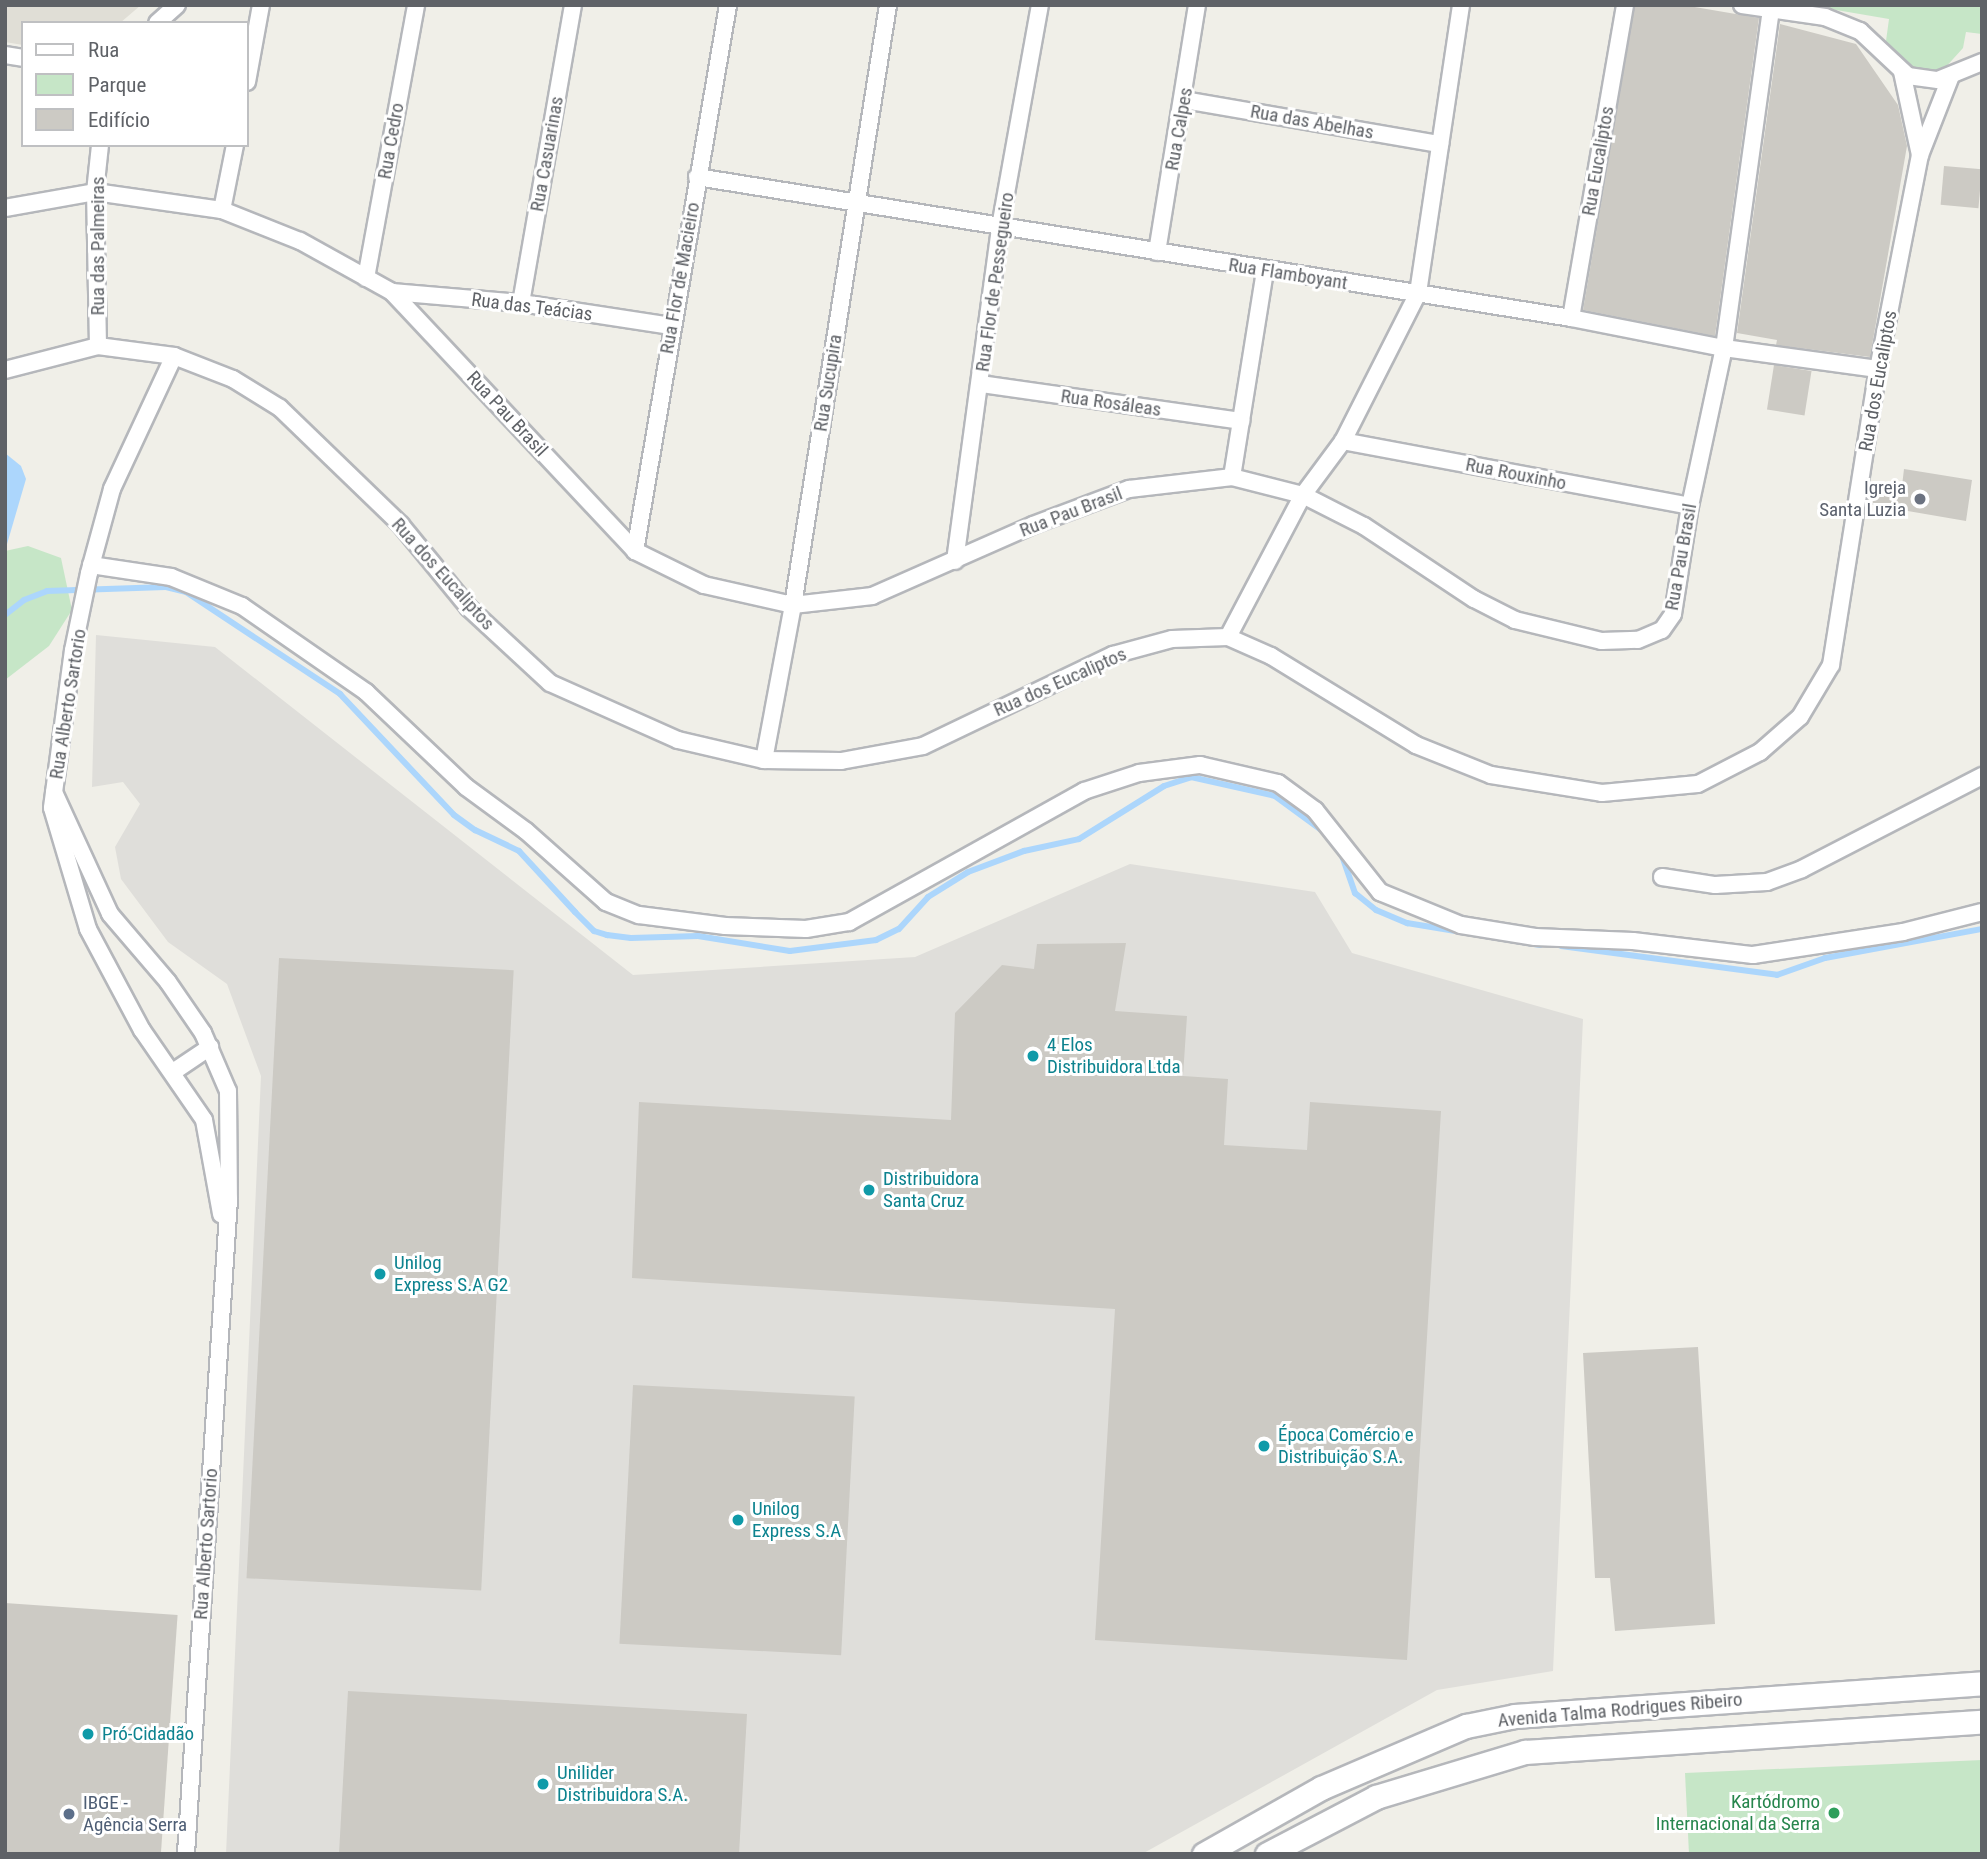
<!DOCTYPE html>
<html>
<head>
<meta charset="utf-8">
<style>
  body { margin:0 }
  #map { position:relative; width:1987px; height:1859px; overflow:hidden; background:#f0efe8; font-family:"Roboto Condensed",sans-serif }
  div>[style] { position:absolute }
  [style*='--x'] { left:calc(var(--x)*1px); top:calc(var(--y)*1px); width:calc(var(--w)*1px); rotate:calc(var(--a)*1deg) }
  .industrial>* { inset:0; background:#dfdeda }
  .education>* { inset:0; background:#e0ded6 }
  .green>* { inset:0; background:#c6e6c7 }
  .water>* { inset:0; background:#acd6fc }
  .stream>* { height:6px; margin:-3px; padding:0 3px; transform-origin:3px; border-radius:3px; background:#acd6fc }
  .building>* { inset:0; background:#cccac4; transform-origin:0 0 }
  .roads { filter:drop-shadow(2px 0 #b5b7bb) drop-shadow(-2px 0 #b5b7bb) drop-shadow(0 2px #b5b7bb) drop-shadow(0 -2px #b5b7bb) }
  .minor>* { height:16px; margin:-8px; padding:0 8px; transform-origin:8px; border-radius:8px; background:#fff }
  .secondary>* { height:23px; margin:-11.5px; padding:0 11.5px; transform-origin:11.5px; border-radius:11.5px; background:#fff }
  .dots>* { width:19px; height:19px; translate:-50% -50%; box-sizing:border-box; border:4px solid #fff; border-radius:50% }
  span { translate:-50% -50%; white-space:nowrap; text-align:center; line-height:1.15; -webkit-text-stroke:6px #fff; paint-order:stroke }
  .street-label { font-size:19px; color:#5f6267 }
  .worship-label { font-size:19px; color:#5b616d }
  .right { translate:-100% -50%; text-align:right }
  .culture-label { font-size:19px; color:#0d838f }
  .left { translate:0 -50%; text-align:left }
  .leisure-label { font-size:19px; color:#27864d }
  .service-label { font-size:19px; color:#4e5e75 }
  .frame { position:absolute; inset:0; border:7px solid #5f6267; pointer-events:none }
  .legend { position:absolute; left:21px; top:21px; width:228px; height:126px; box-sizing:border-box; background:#fff; border:2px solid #bfc0c2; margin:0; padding:9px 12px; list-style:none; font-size:21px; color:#5f6267 }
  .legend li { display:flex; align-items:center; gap:14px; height:35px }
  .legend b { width:35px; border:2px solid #bfc0c2 }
</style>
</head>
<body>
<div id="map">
  <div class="industrial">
    <div style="clip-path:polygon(96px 635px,215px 647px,633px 975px,915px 957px,1130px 864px,1315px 892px,1352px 953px,1583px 1019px,1553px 1671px,1437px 1690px,1142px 1854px,226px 1854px,261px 1076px,227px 984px,168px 942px,121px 879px,115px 847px,140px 804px,123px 782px,92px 787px)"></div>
  </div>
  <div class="education">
    <div style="clip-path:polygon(5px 5px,141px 5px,120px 23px,23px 23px,23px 45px,5px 42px)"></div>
  </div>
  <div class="green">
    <div style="clip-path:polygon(1807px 5px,1982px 5px,1982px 34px,1966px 32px,1963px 48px,1944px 69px,1915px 72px,1892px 55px,1886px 41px,1889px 19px)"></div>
    <div style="clip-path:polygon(28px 546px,61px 558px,72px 610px,49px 646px,5px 680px,5px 551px)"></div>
    <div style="clip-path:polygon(1982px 1760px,1982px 1854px,1689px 1854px,1685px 1773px)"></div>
  </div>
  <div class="water">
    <div style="clip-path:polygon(5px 453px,21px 466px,26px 479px,5px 551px)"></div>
  </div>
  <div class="stream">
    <div style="--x:5;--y:615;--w:24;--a:-38"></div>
    <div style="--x:24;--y:600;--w:25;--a:-21"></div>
    <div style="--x:47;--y:591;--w:119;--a:-1.9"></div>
    <div style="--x:166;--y:587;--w:21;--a:14"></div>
    <div style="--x:186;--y:592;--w:185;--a:33.5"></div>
    <div style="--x:340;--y:694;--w:166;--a:46.7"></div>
    <div style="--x:454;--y:815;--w:26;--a:36"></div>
    <div style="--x:475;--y:830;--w:49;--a:25.5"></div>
    <div style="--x:519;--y:851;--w:83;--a:47.4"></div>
    <div style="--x:575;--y:912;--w:27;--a:45"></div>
    <div style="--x:594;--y:931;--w:14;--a:17"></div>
    <div style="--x:607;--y:935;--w:24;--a:7"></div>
    <div style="--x:631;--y:938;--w:67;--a:-1.7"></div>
    <div style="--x:698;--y:936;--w:93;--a:9.3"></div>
    <div style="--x:790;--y:951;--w:87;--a:-7.3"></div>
    <div style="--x:876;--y:940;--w:25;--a:-26"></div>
    <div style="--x:899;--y:929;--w:43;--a:-47.8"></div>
    <div style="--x:928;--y:897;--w:47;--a:-32"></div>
    <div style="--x:968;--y:872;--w:60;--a:-20.6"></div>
    <div style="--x:1024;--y:851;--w:56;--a:-12.3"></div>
    <div style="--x:1079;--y:839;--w:100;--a:-31.9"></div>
    <div style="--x:1164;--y:786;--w:28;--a:-18"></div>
    <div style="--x:1191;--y:777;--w:86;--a:12.7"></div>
    <div style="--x:1275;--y:796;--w:61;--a:36.3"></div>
    <div style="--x:1340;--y:850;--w:46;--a:70.8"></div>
    <div style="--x:1355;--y:893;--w:27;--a:39"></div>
    <div style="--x:1376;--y:910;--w:34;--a:23"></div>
    <div style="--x:1407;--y:923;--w:135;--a:9.4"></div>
    <div style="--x:1561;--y:946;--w:218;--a:7.6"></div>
    <div style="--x:1777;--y:975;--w:51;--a:-19.5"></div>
    <div style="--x:1825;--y:958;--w:160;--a:-10.5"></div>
  </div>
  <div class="building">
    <div style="clip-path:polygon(1635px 5px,1683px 5px,1759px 18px,1715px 336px,1583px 310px)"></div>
    <div style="clip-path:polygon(1780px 24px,1856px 44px,1898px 105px,1907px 146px,1870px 357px,1776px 345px,1777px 340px,1737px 333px)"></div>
    <div style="left:1944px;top:166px;width:38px;height:39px;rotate:5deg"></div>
    <div style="left:1774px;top:365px;width:38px;height:45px;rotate:9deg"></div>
    <div style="clip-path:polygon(1904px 469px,1972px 480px,1966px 521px,1867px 504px,1870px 489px,1901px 494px)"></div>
    <div style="clip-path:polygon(1126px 943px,1115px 1011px,1187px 1016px,1183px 1076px,1228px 1079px,1224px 1145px,1307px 1150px,1310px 1102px,1441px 1111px,1407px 1660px,1095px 1640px,1115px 1309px,632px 1278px,639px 1102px,951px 1120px,955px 1013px,1002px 965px,1034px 969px,1037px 944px)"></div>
    <div style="left:279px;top:958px;width:235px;height:621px;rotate:3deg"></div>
    <div style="clip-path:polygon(1698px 1347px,1715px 1624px,1615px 1631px,1610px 1578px,1595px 1578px,1583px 1353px)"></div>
    <div style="left:633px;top:1385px;width:222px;height:259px;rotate:3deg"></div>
    <div style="left:5px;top:1603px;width:173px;height:251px;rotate:4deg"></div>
    <div style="clip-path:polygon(348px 1691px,747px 1714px,739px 1854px,339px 1854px)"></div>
  </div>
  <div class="roads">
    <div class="minor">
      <div style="--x:1742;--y:5;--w:84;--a:8.2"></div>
      <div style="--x:1825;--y:17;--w:38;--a:22"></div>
      <div style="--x:1860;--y:31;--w:66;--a:43.2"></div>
      <div style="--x:1908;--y:76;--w:30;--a:8"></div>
      <div style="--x:1938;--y:80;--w:48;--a:-22.2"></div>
      <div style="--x:157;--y:23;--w:27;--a:-42"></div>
      <div style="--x:5;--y:55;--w:18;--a:9"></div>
      <div style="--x:1902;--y:72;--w:85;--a:77.8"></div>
      <div style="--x:247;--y:82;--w:78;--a:-79.7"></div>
      <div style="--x:1184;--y:100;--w:260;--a:9.8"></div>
      <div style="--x:697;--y:177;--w:885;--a:9.16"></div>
      <div style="--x:1571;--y:318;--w:156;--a:11.1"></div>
      <div style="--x:1724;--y:348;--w:155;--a:7.8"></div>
      <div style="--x:5;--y:208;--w:91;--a:-10.1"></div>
      <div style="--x:95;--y:192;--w:128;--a:8.1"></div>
      <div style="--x:222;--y:210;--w:84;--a:21.7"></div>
      <div style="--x:300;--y:241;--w:105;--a:29"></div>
      <div style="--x:392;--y:292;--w:355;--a:46.8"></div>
      <div style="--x:635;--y:551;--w:77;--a:26.2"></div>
      <div style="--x:704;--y:585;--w:91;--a:12.7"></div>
      <div style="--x:793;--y:605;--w:80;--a:-6.5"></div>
      <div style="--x:872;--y:596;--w:176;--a:-23.8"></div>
      <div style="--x:1033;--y:525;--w:103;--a:-20.6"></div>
      <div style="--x:1129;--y:489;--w:104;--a:-6.6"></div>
      <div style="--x:1232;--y:477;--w:73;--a:14.2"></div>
      <div style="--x:1303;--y:495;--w:68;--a:26.9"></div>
      <div style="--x:1364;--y:526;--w:132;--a:33.6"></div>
      <div style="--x:1474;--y:599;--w:46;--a:27.1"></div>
      <div style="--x:1515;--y:620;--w:89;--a:13.7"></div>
      <div style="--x:1601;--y:641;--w:37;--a:-2"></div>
      <div style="--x:1638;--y:640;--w:26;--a:-23"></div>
      <div style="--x:1662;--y:630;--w:19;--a:-55"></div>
      <div style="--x:1673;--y:614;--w:109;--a:-81.1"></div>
      <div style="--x:1690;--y:506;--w:162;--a:-77.9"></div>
      <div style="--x:1724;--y:348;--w:342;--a:-82.1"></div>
      <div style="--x:222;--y:210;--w:66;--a:-78.7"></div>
      <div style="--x:1157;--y:252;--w:250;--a:-80.8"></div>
      <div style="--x:366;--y:278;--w:278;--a:-79.6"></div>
      <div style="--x:392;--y:292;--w:129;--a:4.9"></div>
      <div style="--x:521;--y:303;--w:152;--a:8.7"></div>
      <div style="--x:521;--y:303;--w:303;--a:-80.1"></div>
      <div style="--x:1571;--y:318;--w:318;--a:-80.2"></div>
      <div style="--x:98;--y:346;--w:154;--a:-91.1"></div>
      <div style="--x:95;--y:192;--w:47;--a:-83.9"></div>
      <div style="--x:174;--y:356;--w:147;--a:115"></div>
      <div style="--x:112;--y:489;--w:87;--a:105.3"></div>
      <div style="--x:89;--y:573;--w:79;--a:101.7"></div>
      <div style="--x:73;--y:650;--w:159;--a:97.6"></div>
      <div style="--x:52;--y:808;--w:126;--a:73.4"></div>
      <div style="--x:88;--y:929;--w:115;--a:61.9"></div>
      <div style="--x:142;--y:1030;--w:109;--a:55.4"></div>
      <div style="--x:204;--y:1120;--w:96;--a:79.7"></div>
      <div style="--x:5;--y:370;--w:96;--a:-14.5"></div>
      <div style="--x:98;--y:346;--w:77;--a:7.5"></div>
      <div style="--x:174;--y:356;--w:63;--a:21.3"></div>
      <div style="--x:233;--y:379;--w:55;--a:31.7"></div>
      <div style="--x:280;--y:408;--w:168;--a:44"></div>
      <div style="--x:401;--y:525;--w:107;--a:50.7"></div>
      <div style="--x:469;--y:608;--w:110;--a:42.8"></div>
      <div style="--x:550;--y:683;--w:140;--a:24"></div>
      <div style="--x:678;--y:740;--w:88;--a:13.1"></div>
      <div style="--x:764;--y:760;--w:77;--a:0.7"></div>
      <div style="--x:841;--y:761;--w:83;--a:-10.4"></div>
      <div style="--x:923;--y:746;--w:211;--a:-25.6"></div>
      <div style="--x:1113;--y:655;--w:61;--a:-15.2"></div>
      <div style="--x:1172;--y:639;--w:56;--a:-2"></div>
      <div style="--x:1228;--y:637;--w:47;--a:23.8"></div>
      <div style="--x:1271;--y:656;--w:170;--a:31.5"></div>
      <div style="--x:1416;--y:745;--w:81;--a:21.8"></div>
      <div style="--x:1491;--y:775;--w:112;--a:9.2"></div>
      <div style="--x:1602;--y:793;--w:96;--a:-5.4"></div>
      <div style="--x:1698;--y:784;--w:70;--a:-27.3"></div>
      <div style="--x:1760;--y:752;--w:53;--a:-41.2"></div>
      <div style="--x:1800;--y:717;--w:61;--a:-59.2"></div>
      <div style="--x:1831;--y:665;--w:300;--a:-81"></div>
      <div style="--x:1878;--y:369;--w:218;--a:-78.9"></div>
      <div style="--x:1920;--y:155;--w:85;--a:-68.6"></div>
      <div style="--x:981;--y:384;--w:263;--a:8.1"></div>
      <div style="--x:1343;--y:441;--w:353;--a:10.6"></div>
      <div style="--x:1232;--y:477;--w:208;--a:-80.9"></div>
      <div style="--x:635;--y:551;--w:554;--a:-80.33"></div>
      <div style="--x:955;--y:561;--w:337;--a:-82.3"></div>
      <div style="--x:1000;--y:227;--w:226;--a:-79.8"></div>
      <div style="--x:91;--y:565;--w:81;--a:8.5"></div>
      <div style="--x:171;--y:577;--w:77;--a:22.2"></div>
      <div style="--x:242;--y:606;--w:151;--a:34.7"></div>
      <div style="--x:366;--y:692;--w:138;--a:43.5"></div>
      <div style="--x:466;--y:787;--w:74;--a:36.3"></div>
      <div style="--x:526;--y:831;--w:107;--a:41.6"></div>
      <div style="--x:606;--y:902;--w:35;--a:22"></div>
      <div style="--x:639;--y:915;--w:87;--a:7.3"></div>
      <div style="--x:725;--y:926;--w:81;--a:2.1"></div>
      <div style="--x:806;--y:929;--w:44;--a:-9.2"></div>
      <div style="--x:849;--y:922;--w:269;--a:-29.1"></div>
      <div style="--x:1084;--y:791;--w:58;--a:-18.1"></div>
      <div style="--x:1139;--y:773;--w:62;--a:-7.5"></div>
      <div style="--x:1200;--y:765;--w:80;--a:13"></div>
      <div style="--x:1278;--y:783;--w:46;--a:36.1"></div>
      <div style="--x:1315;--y:810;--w:105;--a:51.6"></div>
      <div style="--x:1380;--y:892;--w:87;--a:22.2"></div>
      <div style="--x:1461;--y:925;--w:75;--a:9.2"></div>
      <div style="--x:1535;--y:937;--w:98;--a:2.3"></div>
      <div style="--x:1633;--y:941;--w:121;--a:6.7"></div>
      <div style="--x:1753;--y:955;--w:152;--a:-8.7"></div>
      <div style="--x:1903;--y:932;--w:81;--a:-14.2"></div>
      <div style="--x:1228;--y:637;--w:161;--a:-62.2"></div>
      <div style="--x:1303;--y:495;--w:67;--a:-53.5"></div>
      <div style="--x:1343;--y:441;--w:166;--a:-63.1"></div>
      <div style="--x:1418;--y:293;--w:291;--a:-81.5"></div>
      <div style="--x:764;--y:760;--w:158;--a:-79.4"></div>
      <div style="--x:793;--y:605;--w:607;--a:-81"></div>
      <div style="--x:54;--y:792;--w:134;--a:65.3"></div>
      <div style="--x:110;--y:914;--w:89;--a:49.5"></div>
      <div style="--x:168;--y:982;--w:62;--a:55.5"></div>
      <div style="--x:203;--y:1033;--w:63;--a:66.7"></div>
      <div style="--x:228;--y:1091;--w:108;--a:89.5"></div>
      <div style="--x:229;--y:1199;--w:656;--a:93.76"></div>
      <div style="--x:1662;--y:877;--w:54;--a:8.6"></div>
      <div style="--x:1715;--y:885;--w:52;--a:-3.3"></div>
      <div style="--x:1767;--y:882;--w:37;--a:-20"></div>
      <div style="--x:1802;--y:869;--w:203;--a:-27.3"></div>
      <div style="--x:173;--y:1072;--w:45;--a:-34"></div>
    </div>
    <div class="secondary">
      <div style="--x:1204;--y:1854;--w:134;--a:-29.4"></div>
      <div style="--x:1321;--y:1788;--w:158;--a:-23.2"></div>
      <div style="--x:1466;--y:1726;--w:50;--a:-11.5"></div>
      <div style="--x:1515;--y:1716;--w:468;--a:-4"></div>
      <div style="--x:1267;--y:1854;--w:123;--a:-27.6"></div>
      <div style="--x:1376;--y:1797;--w:156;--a:-16.8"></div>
      <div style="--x:1525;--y:1752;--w:458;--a:-3.8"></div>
    </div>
  </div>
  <div class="dots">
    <div style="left:1920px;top:499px;background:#6b7280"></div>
    <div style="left:1033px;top:1056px;background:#0f9aa8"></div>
    <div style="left:869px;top:1190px;background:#0f9aa8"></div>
    <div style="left:380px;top:1274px;background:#0f9aa8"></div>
    <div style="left:1264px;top:1446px;background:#0f9aa8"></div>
    <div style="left:738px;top:1520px;background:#0f9aa8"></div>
    <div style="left:88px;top:1734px;background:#0f9aa8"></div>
    <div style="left:543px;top:1784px;background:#0f9aa8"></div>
    <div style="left:1834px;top:1813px;background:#2e9e5b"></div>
    <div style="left:69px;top:1814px;background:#5c6f8a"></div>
  </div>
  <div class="street-label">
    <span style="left:1312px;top:122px;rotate:10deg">Rua das Abelhas</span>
    <span style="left:1179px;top:129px;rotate:-80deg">Rua Calpes</span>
    <span style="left:391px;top:141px;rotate:-80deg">Rua Cedro</span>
    <span style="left:547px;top:154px;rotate:-80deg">Rua Casuarinas</span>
    <span style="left:1598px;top:161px;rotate:-80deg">Rua Eucaliptos</span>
    <span style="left:98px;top:246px;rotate:-90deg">Rua das Palmeiras</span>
    <span style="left:1288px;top:274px;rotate:9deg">Rua Flamboyant</span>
    <span style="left:680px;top:278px;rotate:-80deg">Rua Flor de Macieiro</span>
    <span style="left:995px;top:282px;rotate:-82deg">Rua Flor de Pessegueiro</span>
    <span style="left:532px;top:307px;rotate:7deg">Rua das Teácias</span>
    <span style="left:1878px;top:381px;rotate:-80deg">Rua dos Eucaliptos</span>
    <span style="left:828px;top:383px;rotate:-81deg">Rua Sucupira</span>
    <span style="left:1111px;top:403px;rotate:8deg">Rua Rosáleas</span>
    <span style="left:507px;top:414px;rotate:47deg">Rua Pau Brasil</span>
    <span style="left:1516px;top:474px;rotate:11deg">Rua Rouxinho</span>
    <span style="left:1071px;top:512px;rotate:-21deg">Rua Pau Brasil</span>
    <span style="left:1681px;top:557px;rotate:-80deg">Rua Pau Brasil</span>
    <span style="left:443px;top:574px;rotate:48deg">Rua dos Eucaliptos</span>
    <span style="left:1060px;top:682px;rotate:-24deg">Rua dos Eucaliptos</span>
    <span style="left:68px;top:704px;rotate:-81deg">Rua Alberto Sartorio</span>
    <span style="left:206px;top:1544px;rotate:-86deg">Rua Alberto Sartorio</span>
    <span style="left:1620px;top:1710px;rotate:-5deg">Avenida Talma Rodrigues Ribeiro</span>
  </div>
  <div class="worship-label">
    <span class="right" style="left:1906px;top:499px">Igreja<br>Santa Luzia</span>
  </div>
  <div class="culture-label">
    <span class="left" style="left:1047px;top:1056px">4 Elos<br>Distribuidora Ltda</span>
    <span class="left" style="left:883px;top:1190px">Distribuidora<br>Santa Cruz</span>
    <span class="left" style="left:394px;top:1274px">Unilog<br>Express S.A G2</span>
    <span class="left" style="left:1278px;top:1446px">Época Comércio e<br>Distribuição S.A.</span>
    <span class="left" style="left:752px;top:1520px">Unilog<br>Express S.A</span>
    <span class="left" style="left:102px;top:1734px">Pró-Cidadão</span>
    <span class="left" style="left:557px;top:1784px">Unilider<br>Distribuidora S.A.</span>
  </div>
  <div class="leisure-label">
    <span class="right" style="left:1820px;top:1813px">Kartódromo<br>Internacional da Serra</span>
  </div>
  <div class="service-label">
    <span class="left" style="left:83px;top:1814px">IBGE -<br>Agência Serra</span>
  </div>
  <div class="frame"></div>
  <ul class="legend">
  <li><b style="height:9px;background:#fff"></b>Rua</li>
  <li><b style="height:19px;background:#c6e6c7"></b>Parque</li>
  <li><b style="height:19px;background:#cccac4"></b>Edifício</li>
  </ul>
</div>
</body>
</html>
